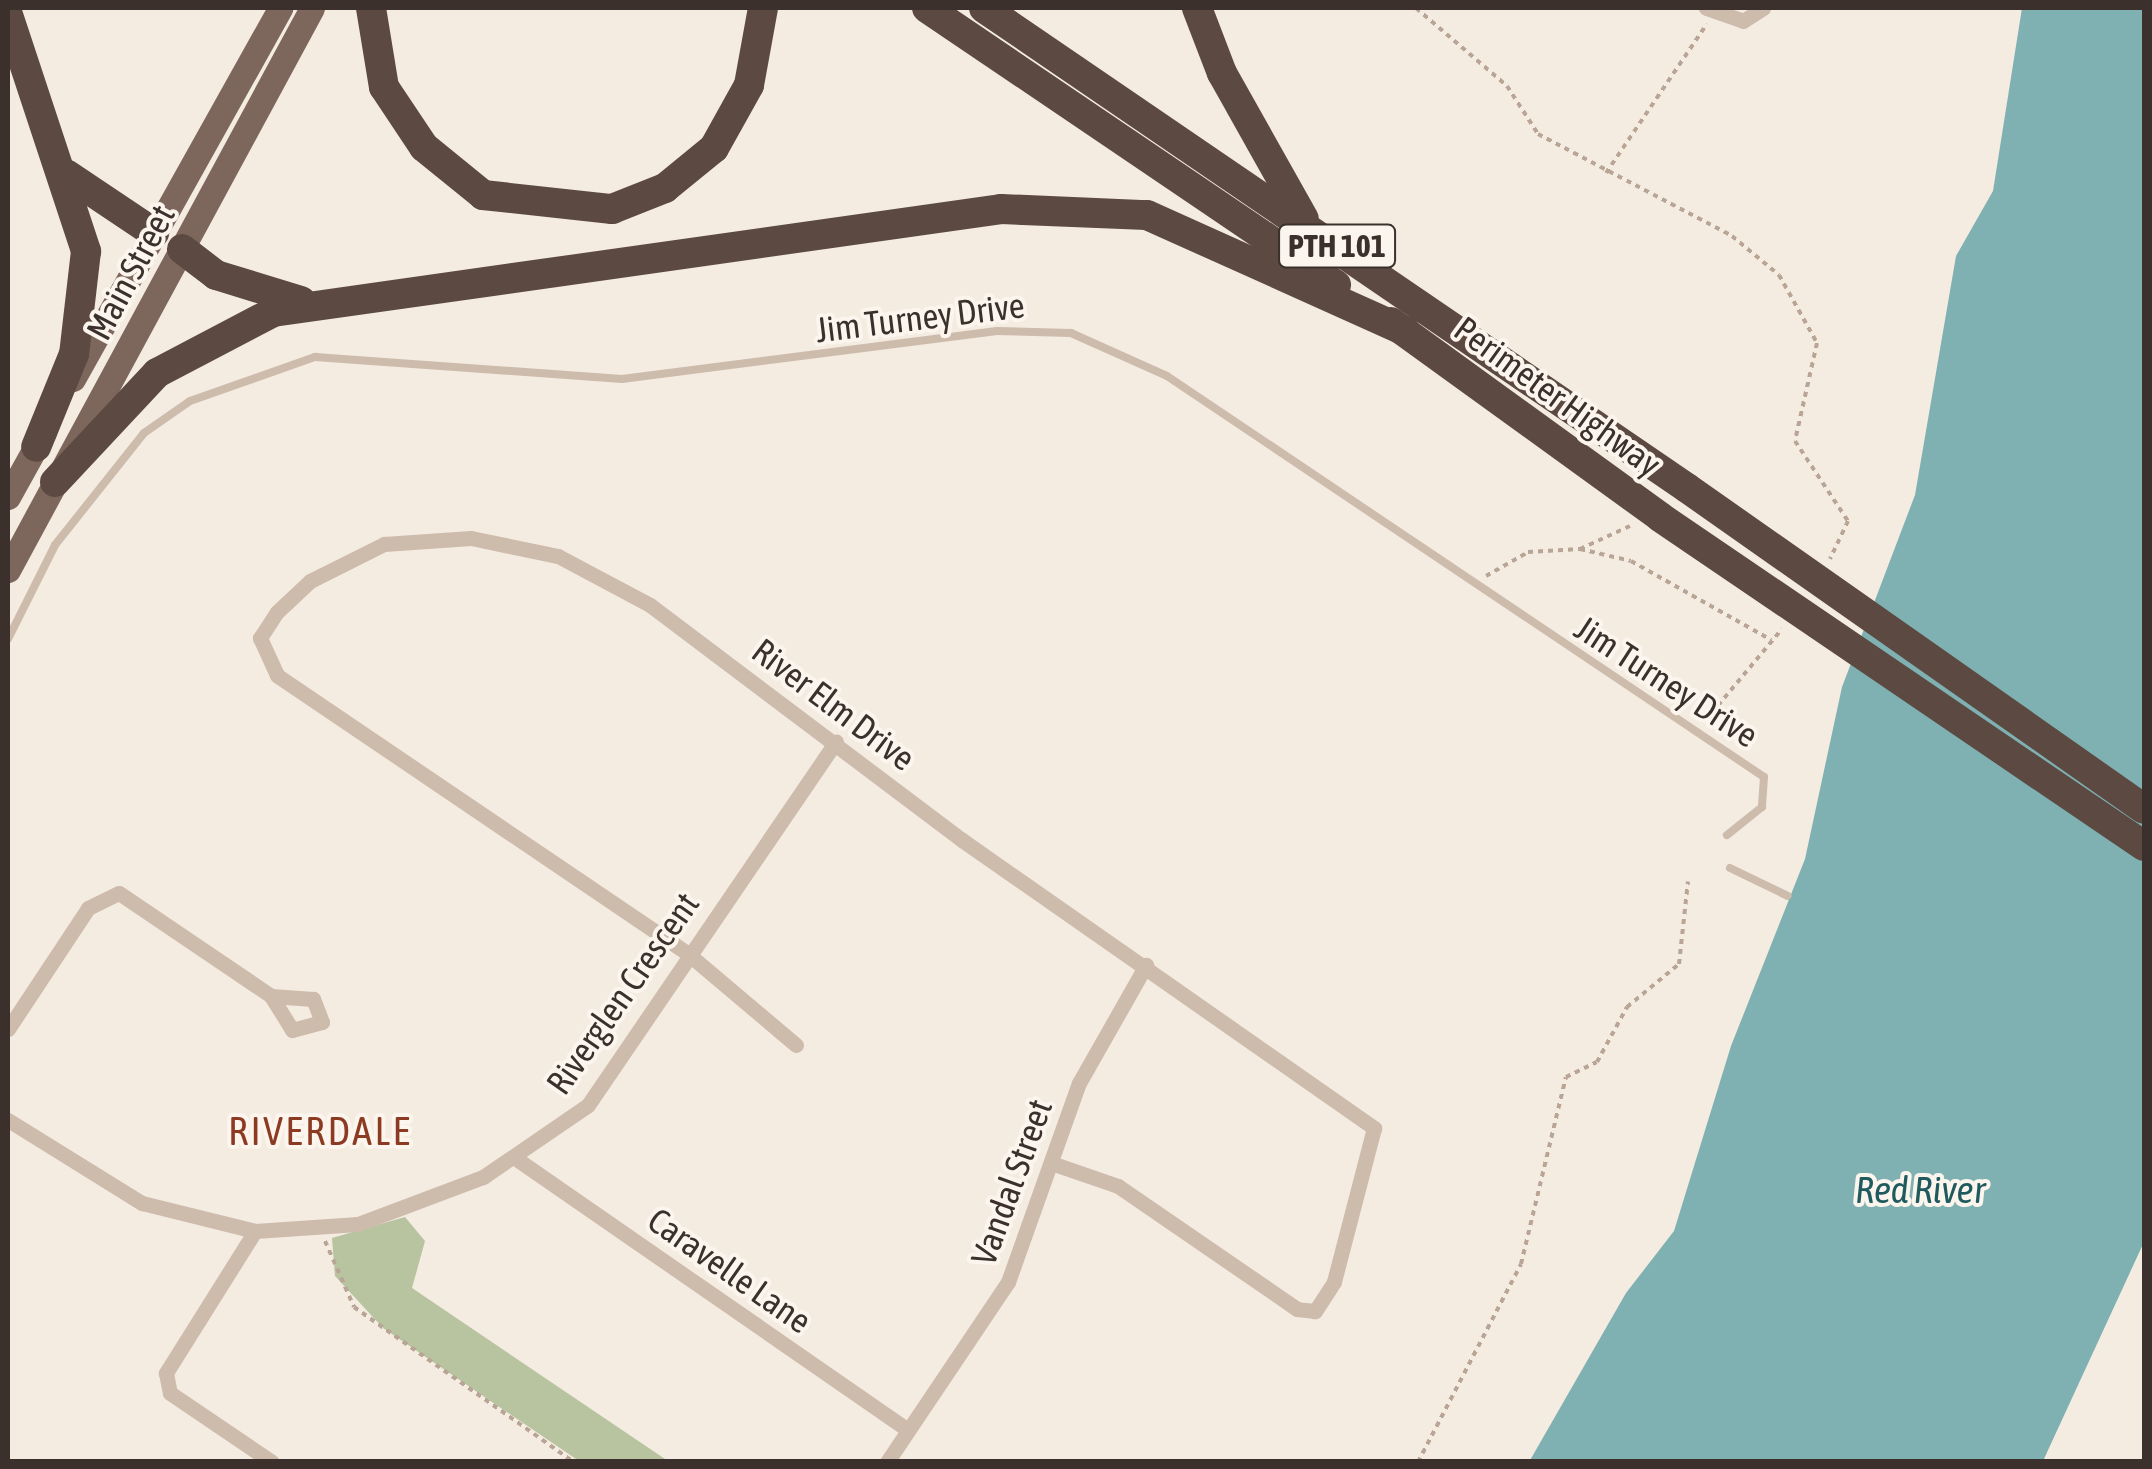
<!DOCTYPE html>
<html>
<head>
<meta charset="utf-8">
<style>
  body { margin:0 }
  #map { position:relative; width:2152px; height:1469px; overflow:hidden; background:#f4ebe1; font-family:"Asap Condensed",sans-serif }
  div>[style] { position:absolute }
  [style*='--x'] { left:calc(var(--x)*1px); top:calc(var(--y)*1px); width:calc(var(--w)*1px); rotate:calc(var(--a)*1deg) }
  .green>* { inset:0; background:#b8c4a0 }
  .water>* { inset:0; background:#7fb0b2 }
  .path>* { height:4px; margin-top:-2px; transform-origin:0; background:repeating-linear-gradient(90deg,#b9a596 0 5px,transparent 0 10px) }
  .lane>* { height:8px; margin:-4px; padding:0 4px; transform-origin:4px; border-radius:4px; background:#cdbbac }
  .street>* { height:15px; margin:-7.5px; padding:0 7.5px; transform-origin:7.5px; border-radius:7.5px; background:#cdbbac }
  .primary>* { height:25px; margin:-12.5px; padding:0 12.5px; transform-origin:12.5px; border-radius:12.5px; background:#7d675c }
  .highway>* { height:30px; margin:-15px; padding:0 15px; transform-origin:15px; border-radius:15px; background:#5c4a42 }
  .highway-bridge>* { height:30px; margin:-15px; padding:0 15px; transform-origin:15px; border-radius:15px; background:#5c4a42 }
  span { translate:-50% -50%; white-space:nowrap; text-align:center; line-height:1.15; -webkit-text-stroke:8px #fbf5ee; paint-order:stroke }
  .shield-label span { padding:2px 8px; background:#fbf5ee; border:2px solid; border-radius:8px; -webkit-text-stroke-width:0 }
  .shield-label { font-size:32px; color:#3b302b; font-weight:700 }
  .street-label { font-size:35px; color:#3b302b }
  .water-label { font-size:38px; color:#1f5a5e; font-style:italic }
  .quarter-label { font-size:40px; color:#8c3b22; letter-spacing:2.5px }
  .frame { position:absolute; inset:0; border:10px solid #3b302b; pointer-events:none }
</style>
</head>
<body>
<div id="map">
  <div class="green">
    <div style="clip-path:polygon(405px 1217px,425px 1241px,412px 1288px,668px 1461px,579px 1461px,383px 1328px,335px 1276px,332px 1238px)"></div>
  </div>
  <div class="water">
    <div style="clip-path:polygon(2022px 8px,2144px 8px,2144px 1242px,2043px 1461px,1529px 1462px,1626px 1293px,1674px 1231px,1731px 1046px,1805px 859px,1842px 687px,1915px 495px,1956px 256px,1993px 191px)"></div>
  </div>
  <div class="path">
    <div style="--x:1416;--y:8;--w:120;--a:40.6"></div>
    <div style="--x:1507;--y:86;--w:57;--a:57.1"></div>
    <div style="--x:1538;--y:134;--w:219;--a:27.7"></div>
    <div style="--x:1732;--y:236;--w:61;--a:39.7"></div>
    <div style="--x:1779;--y:275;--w:78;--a:60.8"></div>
    <div style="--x:1817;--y:343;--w:100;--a:102.7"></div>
    <div style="--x:1795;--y:441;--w:96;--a:56.5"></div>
    <div style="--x:1848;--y:521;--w:42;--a:115.3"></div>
    <div style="--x:1606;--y:173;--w:180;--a:-55.9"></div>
    <div style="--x:1580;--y:549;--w:52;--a:13.2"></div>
    <div style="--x:1631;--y:561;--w:161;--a:29.4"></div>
    <div style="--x:1486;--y:576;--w:48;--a:-29.7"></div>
    <div style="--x:1528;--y:552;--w:52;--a:-3.3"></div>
    <div style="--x:1580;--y:549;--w:55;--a:-24.7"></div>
    <div style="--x:1705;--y:721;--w:120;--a:-50.1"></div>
    <div style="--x:325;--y:1241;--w:72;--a:66.3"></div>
    <div style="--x:354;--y:1307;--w:269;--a:35.2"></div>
    <div style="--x:1418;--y:1462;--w:223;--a:-62.5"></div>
    <div style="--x:1521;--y:1264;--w:192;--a:-76.5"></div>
    <div style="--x:1566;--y:1077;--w:34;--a:-26"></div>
    <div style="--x:1597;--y:1062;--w:63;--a:-61.4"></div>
    <div style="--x:1627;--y:1007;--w:67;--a:-39.6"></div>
    <div style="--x:1679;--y:964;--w:83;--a:-83.8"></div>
  </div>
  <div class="lane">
    <div style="--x:8;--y:639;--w:105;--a:-63.4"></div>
    <div style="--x:55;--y:545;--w:143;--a:-51.5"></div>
    <div style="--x:144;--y:433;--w:56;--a:-34.8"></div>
    <div style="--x:190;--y:401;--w:133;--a:-19.4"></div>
    <div style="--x:315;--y:357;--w:308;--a:4.1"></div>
    <div style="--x:622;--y:379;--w:378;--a:-7.3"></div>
    <div style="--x:997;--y:331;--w:74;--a:1.5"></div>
    <div style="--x:1071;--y:333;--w:105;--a:24.1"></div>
    <div style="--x:1167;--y:376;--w:719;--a:33.89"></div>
    <div style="--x:1764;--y:777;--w:30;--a:94"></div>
    <div style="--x:1762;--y:807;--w:45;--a:141.3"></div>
    <div style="--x:1730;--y:868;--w:64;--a:25.8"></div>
  </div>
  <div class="street">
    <div style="--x:1706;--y:8;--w:39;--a:19"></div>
    <div style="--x:1743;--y:21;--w:24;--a:-33"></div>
    <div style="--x:8;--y:1029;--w:145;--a:-56.5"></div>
    <div style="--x:88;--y:908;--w:34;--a:-26"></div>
    <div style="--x:119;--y:893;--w:184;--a:34.1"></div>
    <div style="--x:271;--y:996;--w:40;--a:58"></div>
    <div style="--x:292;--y:1030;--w:31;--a:-15"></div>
    <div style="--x:322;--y:1022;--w:25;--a:-111"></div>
    <div style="--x:313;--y:999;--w:42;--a:-175.9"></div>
    <div style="--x:796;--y:1045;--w:143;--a:-139.8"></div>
    <div style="--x:687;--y:953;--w:495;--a:-145.9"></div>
    <div style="--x:277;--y:675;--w:41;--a:-114.7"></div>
    <div style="--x:260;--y:638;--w:31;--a:-57"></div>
    <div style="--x:277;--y:612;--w:45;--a:-43.2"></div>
    <div style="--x:310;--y:581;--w:83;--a:-26.6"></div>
    <div style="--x:384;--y:544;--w:87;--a:-3.9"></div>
    <div style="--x:471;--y:538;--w:89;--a:11.7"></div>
    <div style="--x:558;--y:556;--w:104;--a:28"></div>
    <div style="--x:650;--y:605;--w:391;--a:37"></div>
    <div style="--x:962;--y:840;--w:503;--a:34.95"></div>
    <div style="--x:1374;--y:1128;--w:159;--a:104.6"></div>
    <div style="--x:1334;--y:1282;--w:35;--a:123"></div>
    <div style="--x:1315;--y:1311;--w:18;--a:-174"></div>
    <div style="--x:1297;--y:1309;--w:217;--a:-145.5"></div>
    <div style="--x:1118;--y:1186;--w:68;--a:-161"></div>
    <div style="--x:8;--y:1120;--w:158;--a:31.8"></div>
    <div style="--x:142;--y:1203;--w:116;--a:13.9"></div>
    <div style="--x:255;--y:1231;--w:103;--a:-3.9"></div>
    <div style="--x:358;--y:1224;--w:134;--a:-20.6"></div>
    <div style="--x:483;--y:1177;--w:127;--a:-34.4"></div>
    <div style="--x:588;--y:1105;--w:440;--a:-55.7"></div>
    <div style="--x:518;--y:1160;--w:474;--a:34.7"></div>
    <div style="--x:255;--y:1231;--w:168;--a:122.1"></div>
    <div style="--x:166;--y:1373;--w:20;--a:79"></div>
    <div style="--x:170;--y:1393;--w:123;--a:34.1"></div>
    <div style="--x:887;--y:1462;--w:217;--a:-56.1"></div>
    <div style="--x:1008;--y:1282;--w:211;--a:-70.4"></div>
    <div style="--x:1079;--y:1083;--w:136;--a:-60.4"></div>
  </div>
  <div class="primary">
    <div style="--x:73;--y:379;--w:425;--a:-60.8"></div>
    <div style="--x:8;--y:497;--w:74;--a:-61"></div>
    <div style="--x:8;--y:570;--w:639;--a:-61.59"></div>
  </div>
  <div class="highway">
    <div style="--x:371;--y:8;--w:80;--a:80.7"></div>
    <div style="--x:384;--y:87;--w:72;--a:56.3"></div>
    <div style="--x:424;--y:147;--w:76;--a:39.1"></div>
    <div style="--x:483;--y:195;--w:130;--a:6.2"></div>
    <div style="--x:612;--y:209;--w:57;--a:-21.6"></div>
    <div style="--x:665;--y:188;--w:63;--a:-39.2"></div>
    <div style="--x:714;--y:148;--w:72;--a:-60.9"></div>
    <div style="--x:749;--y:85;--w:78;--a:-79.7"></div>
    <div style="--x:927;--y:8;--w:494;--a:34.1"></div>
    <div style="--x:984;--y:8;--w:851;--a:34.32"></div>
    <div style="--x:1197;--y:8;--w:70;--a:69"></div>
    <div style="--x:1222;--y:73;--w:167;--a:60.7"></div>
    <div style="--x:8;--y:15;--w:249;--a:71.7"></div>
    <div style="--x:86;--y:251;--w:104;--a:96.6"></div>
    <div style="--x:74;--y:354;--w:100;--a:112.2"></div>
    <div style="--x:66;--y:174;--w:106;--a:33.8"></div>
    <div style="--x:182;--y:249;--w:43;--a:37.4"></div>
    <div style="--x:216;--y:275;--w:89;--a:17"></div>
    <div style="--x:1391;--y:322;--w:332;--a:35.9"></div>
    <div style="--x:55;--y:482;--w:149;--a:-46.9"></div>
    <div style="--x:157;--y:373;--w:131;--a:-27.7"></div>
    <div style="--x:273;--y:312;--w:735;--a:-8.05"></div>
    <div style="--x:1001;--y:209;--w:146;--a:2.4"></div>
    <div style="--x:1147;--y:215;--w:283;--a:24.2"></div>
  </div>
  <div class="highway-bridge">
    <div style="--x:1687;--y:488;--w:558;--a:35.08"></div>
    <div style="--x:1660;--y:517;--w:585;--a:34.21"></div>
  </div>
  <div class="shield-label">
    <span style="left:1337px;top:246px">PTH 101</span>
  </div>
  <div class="street-label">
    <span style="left:130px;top:272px;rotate:-62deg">Main Street</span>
    <span style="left:920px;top:317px;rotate:-7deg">Jim Turney Drive</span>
    <span style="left:1558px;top:396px;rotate:36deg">Perimeter Highway</span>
    <span style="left:1667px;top:681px;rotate:33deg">Jim Turney Drive</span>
    <span style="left:834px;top:704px;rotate:37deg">River Elm Drive</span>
    <span style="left:622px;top:993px;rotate:-55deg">Riverglen Crescent</span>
    <span style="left:1011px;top:1182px;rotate:-70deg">Vandal Street</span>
    <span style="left:730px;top:1270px;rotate:35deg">Caravelle Lane</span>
  </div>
  <div class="water-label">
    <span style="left:1920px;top:1190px">Red River</span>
  </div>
  <div class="quarter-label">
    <span style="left:320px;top:1131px">RIVERDALE</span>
  </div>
  <div class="frame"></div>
</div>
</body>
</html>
